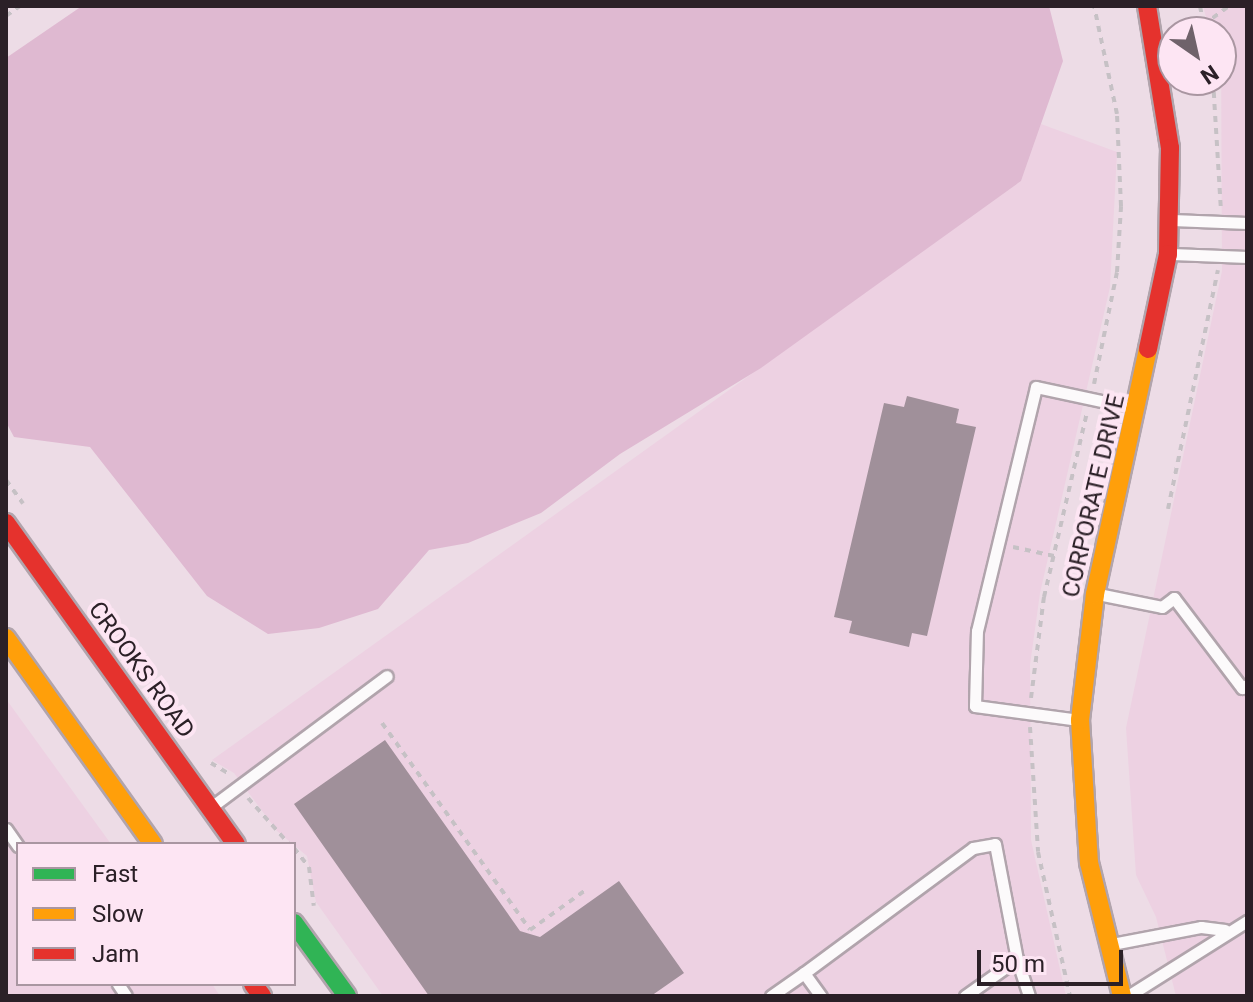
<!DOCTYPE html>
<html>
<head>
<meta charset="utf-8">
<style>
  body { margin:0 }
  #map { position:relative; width:1253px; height:1002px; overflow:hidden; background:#eddce6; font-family:Roboto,sans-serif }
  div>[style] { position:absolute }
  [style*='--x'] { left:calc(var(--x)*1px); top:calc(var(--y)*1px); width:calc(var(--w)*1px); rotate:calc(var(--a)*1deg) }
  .built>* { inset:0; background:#edd1e2 }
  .forest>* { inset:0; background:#dfb9d1 }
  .building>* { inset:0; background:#a0909a }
  .path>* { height:4px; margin-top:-2px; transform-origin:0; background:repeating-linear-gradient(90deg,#c6c1c5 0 6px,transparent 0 12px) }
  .roads { filter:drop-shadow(2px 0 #b1a4ac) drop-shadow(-2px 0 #b1a4ac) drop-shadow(0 2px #b1a4ac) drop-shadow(0 -2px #b1a4ac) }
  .lane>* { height:11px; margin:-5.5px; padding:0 5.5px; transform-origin:5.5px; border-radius:5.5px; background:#fcfafb }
  .fast>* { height:18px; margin:-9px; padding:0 9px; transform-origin:9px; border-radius:9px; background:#30b455 }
  .slow>* { height:18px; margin:-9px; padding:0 9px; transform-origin:9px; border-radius:9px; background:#ff9f0a }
  .jam>* { height:18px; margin:-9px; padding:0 9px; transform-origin:9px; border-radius:9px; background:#e5322d }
  span { translate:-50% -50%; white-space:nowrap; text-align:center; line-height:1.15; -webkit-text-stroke:8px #fde5f3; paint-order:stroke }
  .street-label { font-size:24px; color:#2b2027 }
  .frame { position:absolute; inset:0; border:8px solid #2b2027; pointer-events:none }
  .legend { position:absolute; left:16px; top:842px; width:280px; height:144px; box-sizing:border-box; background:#fde5f3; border:2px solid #a996a1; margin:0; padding:10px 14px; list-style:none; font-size:24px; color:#2b2027 }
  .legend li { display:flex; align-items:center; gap:16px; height:40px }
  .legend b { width:40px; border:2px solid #a996a1 }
  .north { position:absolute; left:1157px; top:16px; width:80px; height:80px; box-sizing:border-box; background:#fde5f3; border:2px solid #a996a1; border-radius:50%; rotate:146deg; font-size:22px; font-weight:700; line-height:32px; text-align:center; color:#2b2027 }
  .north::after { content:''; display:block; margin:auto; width:28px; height:36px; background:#6f626a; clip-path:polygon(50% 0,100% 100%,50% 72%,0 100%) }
  .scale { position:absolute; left:977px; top:950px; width:146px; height:36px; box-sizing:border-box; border:4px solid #2b2027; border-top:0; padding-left:10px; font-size:24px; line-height:28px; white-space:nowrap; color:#2b2027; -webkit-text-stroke:6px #fde5f3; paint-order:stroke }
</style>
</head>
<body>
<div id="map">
  <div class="built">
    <div style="clip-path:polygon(1203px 6px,1247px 6px,1247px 996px,1176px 996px,1156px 917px,1136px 875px,1126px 728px,1222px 271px,1221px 32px,1210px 32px)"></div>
    <div style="clip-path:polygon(1041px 124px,1117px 152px,1110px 287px,1040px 593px,1030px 665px,1031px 840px,1066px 996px,383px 996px,316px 902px,307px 856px,277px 831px,234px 773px,212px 760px,1021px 181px)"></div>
    <div style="clip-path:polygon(6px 699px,111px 844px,18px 844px,18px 984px,212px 984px,220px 996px,6px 996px)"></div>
  </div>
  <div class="forest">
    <div style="clip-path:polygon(82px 6px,1049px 6px,1063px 61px,1021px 181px,761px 368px,620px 454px,541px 513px,468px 543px,429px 550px,378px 609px,319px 628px,268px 634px,207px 596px,90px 447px,14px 437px,6px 422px,6px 58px)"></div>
  </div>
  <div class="building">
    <div style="clip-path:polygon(907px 396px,959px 409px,956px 423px,976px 427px,927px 636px,912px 633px,909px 647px,849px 633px,852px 621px,834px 617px,884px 403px,904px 407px)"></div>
    <div style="clip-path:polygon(385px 740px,520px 931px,540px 937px,619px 881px,684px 973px,651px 996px,429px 996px,294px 804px)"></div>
  </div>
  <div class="path">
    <div style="--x:1200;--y:6;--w:26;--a:79"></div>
    <div style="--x:6;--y:16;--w:17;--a:-36"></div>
    <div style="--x:1203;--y:25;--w:32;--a:-36"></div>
    <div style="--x:1213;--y:80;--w:129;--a:86.5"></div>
    <div style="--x:1094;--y:384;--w:114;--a:-78.4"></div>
    <div style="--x:1117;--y:272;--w:66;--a:-86.5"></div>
    <div style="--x:1121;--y:206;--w:92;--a:-92.5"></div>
    <div style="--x:1117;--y:114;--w:110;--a:-102"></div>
    <div style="--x:6;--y:480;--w:29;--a:54"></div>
    <div style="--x:1168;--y:509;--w:244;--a:-78.2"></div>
    <div style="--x:1013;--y:547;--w:42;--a:12.4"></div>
    <div style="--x:1031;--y:698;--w:102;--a:-82.7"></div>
    <div style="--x:1044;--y:597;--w:190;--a:-76.9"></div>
    <div style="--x:382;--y:723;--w:254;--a:54.4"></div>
    <div style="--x:530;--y:930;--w:70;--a:-35.7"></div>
    <div style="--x:1030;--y:727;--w:125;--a:86.3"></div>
    <div style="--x:1038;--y:852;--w:148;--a:77.5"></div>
    <div style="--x:211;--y:763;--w:23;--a:31"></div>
    <div style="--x:248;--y:798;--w:62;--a:48.3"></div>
    <div style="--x:294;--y:848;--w:24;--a:52"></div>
    <div style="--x:309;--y:867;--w:39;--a:83"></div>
  </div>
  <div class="roads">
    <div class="lane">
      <div style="--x:1172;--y:220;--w:75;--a:2.3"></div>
      <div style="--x:1172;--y:254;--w:75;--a:2.3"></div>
      <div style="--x:1098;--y:594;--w:65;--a:11.5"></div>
      <div style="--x:1162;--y:607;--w:15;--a:-37"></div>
      <div style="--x:1174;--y:598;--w:113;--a:52.9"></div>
      <div style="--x:1242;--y:688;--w:6;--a:-31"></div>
      <div style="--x:1079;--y:720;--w:105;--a:-172.3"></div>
      <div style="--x:975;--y:706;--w:75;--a:-88.5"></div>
      <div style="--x:977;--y:631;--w:251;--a:-76.4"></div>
      <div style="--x:1036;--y:387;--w:100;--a:12.1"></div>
      <div style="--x:211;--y:807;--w:219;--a:-36.7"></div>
      <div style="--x:6;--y:829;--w:21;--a:55"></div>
      <div style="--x:1112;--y:944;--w:91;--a:-10.8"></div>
      <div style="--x:1201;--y:927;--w:24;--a:7"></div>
      <div style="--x:804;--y:973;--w:210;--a:-36.5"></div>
      <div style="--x:973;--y:848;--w:22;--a:-10"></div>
      <div style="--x:995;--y:844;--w:117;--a:79.2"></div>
      <div style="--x:118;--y:984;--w:14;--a:56"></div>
      <div style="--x:771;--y:996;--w:40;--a:-34.9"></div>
      <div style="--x:804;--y:973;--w:29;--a:54"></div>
      <div style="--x:965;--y:996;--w:64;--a:-35.4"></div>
      <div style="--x:1017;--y:959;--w:39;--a:72"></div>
      <div style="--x:1128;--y:996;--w:141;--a:-32.2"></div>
    </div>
    <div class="fast">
      <div style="--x:294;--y:923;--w:90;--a:54"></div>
    </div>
    <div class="slow">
      <div style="--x:6;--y:638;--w:253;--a:54.5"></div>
      <div style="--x:1122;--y:996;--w:137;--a:-103.9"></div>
      <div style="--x:1089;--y:863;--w:143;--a:-93.6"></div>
      <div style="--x:1080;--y:720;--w:127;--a:-83.2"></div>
      <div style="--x:1095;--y:594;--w:251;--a:-77.8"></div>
    </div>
    <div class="jam">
      <div style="--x:1147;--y:6;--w:144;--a:80.8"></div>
      <div style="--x:1170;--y:148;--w:106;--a:91.1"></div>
      <div style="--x:1168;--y:254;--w:97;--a:101.9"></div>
      <div style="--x:6;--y:523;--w:395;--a:54.4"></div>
      <div style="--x:253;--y:984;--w:15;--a:53"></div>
    </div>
  </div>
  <div class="street-label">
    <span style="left:1094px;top:496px;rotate:-77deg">CORPORATE DRIVE</span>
    <span style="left:141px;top:670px;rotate:54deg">CROOKS ROAD</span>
  </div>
  <div class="frame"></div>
  <ul class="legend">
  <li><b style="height:10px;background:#30b455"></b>Fast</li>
  <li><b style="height:10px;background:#ff9f0a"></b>Slow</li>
  <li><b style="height:10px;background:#e5322d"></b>Jam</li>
  </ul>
  <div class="north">N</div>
  <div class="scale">50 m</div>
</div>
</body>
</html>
